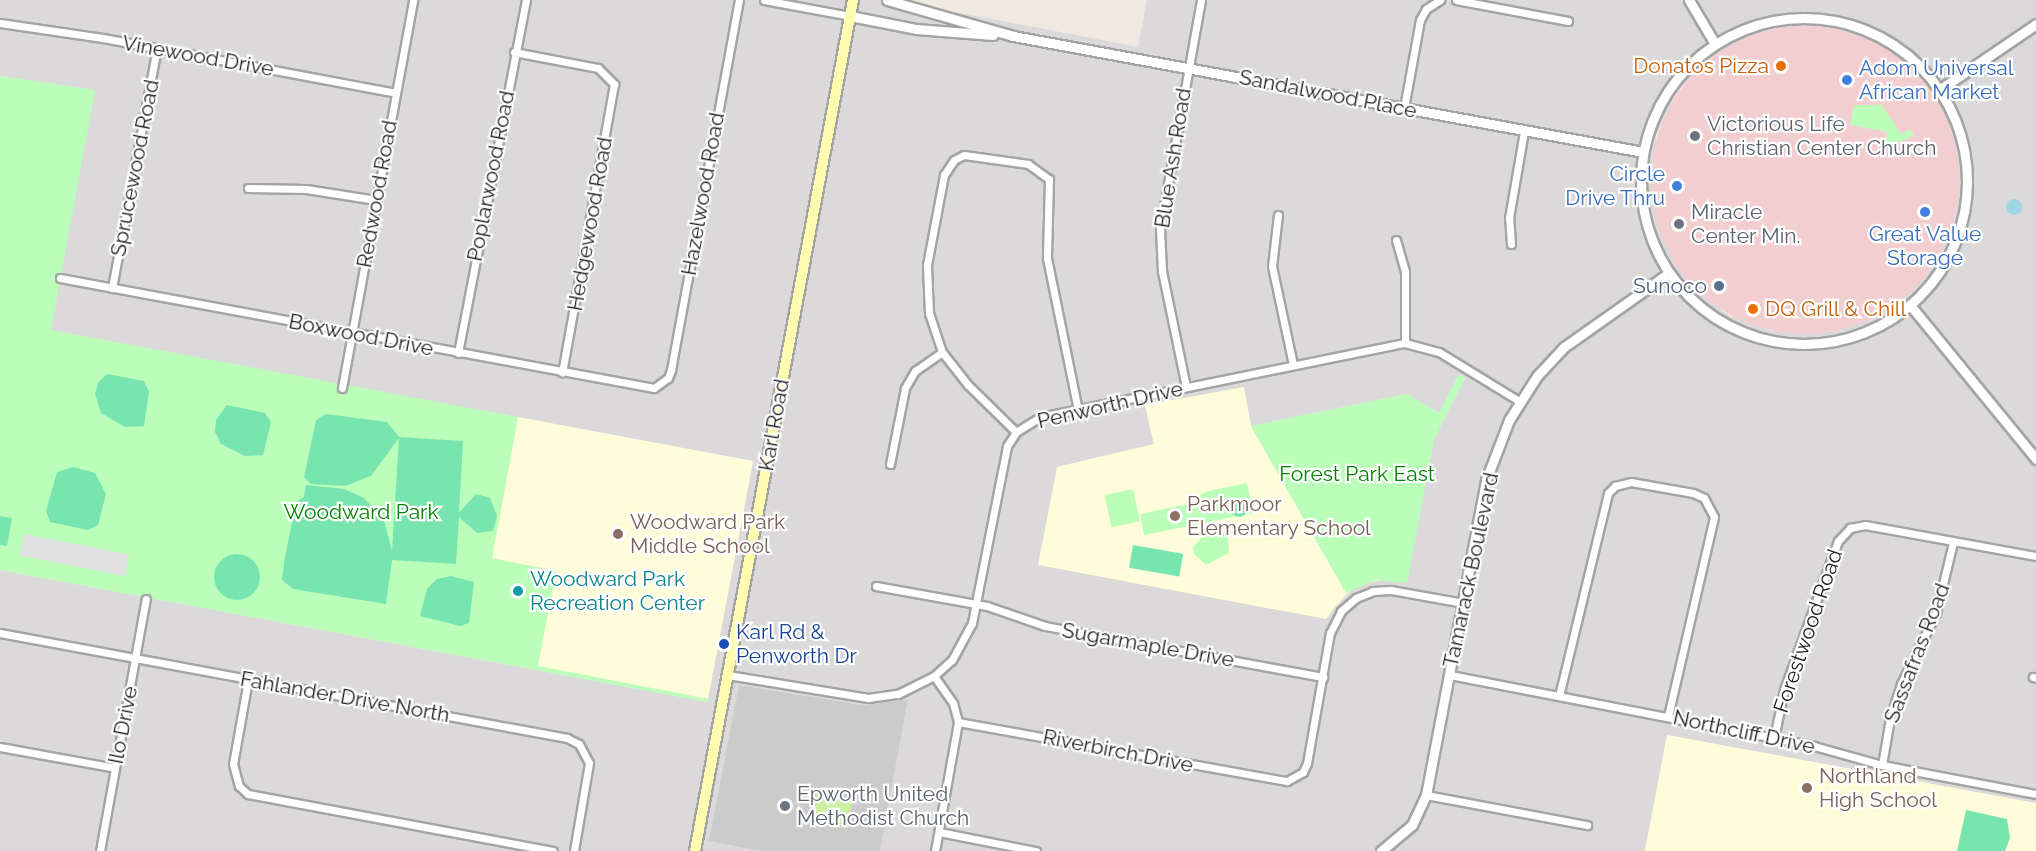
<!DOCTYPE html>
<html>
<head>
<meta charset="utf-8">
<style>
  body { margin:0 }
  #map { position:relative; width:2036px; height:851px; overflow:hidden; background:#efe9e1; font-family:Raleway,sans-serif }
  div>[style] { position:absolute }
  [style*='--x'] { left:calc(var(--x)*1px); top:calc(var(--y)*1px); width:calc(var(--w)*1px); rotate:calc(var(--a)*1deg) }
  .residential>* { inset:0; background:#dbd9d9 }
  .commercial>* { inset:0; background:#f2ced0 }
  .round { border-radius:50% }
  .education>* { inset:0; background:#fffcda }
  .religious>* { inset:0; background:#cbcbcb }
  .grass>* { inset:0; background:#ceeea2; transform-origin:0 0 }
  .park>* { inset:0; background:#bafeb9; transform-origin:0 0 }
  .pitch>* { inset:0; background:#78e5b1; transform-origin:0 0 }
  .parking>* { inset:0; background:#e1e1e1; transform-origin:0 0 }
  .water>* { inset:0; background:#9dd7e1 }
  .roads { filter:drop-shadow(2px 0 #a4a4a4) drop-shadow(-2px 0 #a4a4a4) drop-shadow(0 2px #a4a4a4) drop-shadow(0 -2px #a4a4a4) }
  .minor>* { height:7px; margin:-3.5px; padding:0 3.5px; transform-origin:3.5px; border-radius:3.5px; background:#fff }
  .tertiary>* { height:9px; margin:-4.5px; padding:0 4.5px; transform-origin:4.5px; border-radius:4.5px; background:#fff }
  .tertiary>.ring { margin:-4.5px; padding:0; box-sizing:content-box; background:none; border:9px solid #fff; border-radius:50% }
  .secondary>* { height:10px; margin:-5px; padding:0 5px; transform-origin:5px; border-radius:5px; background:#fffcaf }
  .dots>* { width:16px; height:16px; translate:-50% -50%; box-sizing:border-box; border:3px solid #fff; border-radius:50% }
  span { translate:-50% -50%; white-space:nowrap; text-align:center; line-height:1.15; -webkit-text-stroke:4.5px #fff; paint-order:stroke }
  .street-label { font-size:21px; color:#1d1d1d }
  .food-label { font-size:21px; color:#c56008 }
  .right { translate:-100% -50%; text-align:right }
  .left { translate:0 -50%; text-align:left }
  .shop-label { font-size:21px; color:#366cbe }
  .worship-label { font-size:21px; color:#5b616d }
  .service-label { font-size:21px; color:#4e5e75 }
  .park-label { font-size:21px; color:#038302 }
  .education-label { font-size:21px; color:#785e54 }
  .culture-label { font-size:21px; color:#0d838f }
  .transit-label { font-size:21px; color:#164399 }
</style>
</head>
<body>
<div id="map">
  <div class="residential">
    <div style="clip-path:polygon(evenodd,0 0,894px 0,1138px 47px,1147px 0,2036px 0,2036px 803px,1667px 735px,1645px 851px,880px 851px,908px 701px,862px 705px,740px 685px,709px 841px,760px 851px,0 851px,0 570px,707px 702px,753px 462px,50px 330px,94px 90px,0 76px,0 0,1713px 55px,1774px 332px,1726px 314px,1687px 281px,1655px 137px,1677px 91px,1713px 55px,0 0,1459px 375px,1465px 378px,1434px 439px,1407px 582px,1383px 580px,1357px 586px,1328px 613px,1057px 467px,1154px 444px,1145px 406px,1244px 388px,1251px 426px,1407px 394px,1439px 413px,1459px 375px)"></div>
  </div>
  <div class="commercial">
    <div class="round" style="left:1651px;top:26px;width:308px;height:308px"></div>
  </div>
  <div class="education">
    <div style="clip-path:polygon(1244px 387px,1251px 426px,1346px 593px,1326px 619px,1038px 565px,1057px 467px,1154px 444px,1145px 405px)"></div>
    <div style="clip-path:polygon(518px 417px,753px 461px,708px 699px,537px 666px,555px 571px,492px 559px)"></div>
    <div style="clip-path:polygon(1667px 735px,2036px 803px,2036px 851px,1645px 851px)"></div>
  </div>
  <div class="religious">
    <div style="clip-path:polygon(739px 685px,862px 705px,908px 700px,880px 851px,760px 851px,709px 841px)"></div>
  </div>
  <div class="grass">
    <div style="left:815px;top:795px;width:38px;height:26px;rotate:11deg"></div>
  </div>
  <div class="park">
    <div style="clip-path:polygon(0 76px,95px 90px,51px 330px,518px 417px,492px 558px,556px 571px,538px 666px,708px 699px,708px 702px,0 570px)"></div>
    <div style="clip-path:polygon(1854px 105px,1882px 105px,1901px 134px,1910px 129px,1914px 136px,1886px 147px,1887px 132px,1850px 125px)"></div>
    <div style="clip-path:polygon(1459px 374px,1465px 378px,1434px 439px,1407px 583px,1376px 580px,1346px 593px,1251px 426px,1407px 394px,1439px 413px)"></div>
    <div style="clip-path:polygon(1247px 483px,1253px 513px,1144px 535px,1140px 514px,1194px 503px,1198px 496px,1208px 491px)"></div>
    <div style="left:1133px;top:489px;width:33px;height:29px;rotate:78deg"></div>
    <div style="clip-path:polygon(1209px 530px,1220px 530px,1228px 536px,1229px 553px,1206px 565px,1194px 554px,1193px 547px)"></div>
  </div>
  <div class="pitch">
    <div style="clip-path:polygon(107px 374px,144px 381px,149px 392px,144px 426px,125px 427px,101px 413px,95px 394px,98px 383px)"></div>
    <div style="clip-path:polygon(227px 405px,265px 413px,271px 422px,263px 455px,245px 456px,221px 444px,215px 432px,216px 420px)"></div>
    <div style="clip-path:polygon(326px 414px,387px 422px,399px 437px,463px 441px,459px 513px,476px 494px,490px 498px,497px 516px,493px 531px,477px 533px,459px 517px,456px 564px,392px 560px,386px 604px,293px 589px,282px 580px,284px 562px,296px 502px,304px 497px,306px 485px,344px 489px,364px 498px,384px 520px,392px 551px,399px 438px,371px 476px,345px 486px,311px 484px,304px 477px,316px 420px)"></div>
    <div style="clip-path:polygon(73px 467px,95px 473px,106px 494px,98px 525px,88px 530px,50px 522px,46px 511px,57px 472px)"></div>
    <div class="round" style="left:1230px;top:499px;width:18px;height:18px"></div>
    <div style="clip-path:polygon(0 516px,12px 518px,7px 546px,0 545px)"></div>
    <div style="left:1133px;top:545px;width:51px;height:23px;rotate:10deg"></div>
    <div class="round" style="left:214px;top:554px;width:46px;height:46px"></div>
    <div style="clip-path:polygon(451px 576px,474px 582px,469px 623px,460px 626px,420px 616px,427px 589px,437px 579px)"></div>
    <div style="clip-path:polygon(1966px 810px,2007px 819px,2010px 838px,2005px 851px,1957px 851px)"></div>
  </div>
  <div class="parking">
    <div style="left:24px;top:534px;width:107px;height:22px;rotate:11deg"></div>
  </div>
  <div class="water">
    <div class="round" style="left:2006px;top:199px;width:16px;height:16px"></div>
  </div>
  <div class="roads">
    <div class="minor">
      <div style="--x:764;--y:0;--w:87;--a:10.5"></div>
      <div style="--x:1456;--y:0;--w:114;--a:10.6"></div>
      <div style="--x:0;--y:23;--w:104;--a:8.3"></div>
      <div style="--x:103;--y:38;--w:298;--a:10.6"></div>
      <div style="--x:514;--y:52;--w:86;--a:10.8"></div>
      <div style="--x:598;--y:68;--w:23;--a:45"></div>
      <div style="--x:614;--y:84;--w:293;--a:100.2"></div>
      <div style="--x:1404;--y:108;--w:89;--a:-79.7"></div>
      <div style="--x:1420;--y:20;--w:13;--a:-61"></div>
      <div style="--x:1426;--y:9;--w:17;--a:-33"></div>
      <div style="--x:248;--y:188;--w:58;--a:1"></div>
      <div style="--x:306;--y:189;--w:71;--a:8.9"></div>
      <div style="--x:1278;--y:215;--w:51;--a:96.7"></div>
      <div style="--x:1272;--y:266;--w:101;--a:78"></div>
      <div style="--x:1396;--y:240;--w:32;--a:74"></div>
      <div style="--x:1405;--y:271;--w:72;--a:90"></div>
      <div style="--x:1511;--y:244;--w:26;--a:-94"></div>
      <div style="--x:1509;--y:218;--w:88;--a:-80.2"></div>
      <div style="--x:60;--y:278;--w:604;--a:10.49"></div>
      <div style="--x:654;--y:388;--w:17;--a:-36"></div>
      <div style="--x:668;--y:378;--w:9;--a:-69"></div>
      <div style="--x:671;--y:370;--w:376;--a:-79.6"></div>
      <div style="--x:112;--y:288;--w:244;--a:-79.4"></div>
      <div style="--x:458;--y:353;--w:359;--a:-79.1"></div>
      <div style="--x:1186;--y:387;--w:118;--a:-101.7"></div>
      <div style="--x:1162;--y:271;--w:43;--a:-92.7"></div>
      <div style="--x:1160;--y:228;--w:232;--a:-79.8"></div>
      <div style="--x:342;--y:388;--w:394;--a:-79.6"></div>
      <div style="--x:1016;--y:432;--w:67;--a:-135.6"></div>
      <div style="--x:968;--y:385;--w:42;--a:-128.2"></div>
      <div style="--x:942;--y:352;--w:41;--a:-108.4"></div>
      <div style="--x:929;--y:313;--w:48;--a:-92.4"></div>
      <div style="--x:927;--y:265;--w:92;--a:-79.3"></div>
      <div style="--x:944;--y:175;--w:18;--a:-56"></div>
      <div style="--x:954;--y:160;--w:11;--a:-27"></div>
      <div style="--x:964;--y:155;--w:65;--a:8"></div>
      <div style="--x:1028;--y:164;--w:26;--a:36"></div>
      <div style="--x:1049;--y:179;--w:79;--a:91.5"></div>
      <div style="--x:1047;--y:258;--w:155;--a:78.5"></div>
      <div style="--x:890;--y:464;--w:77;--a:-78.8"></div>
      <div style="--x:905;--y:388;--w:20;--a:-60"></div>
      <div style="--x:915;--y:371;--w:33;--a:-35"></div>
      <div style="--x:876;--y:586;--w:113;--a:10.2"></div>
      <div style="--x:987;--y:606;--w:61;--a:19"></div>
      <div style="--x:1045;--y:626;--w:283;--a:10.4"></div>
      <div style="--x:0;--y:633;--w:577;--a:10.49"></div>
      <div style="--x:567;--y:738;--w:13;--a:27"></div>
      <div style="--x:579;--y:744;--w:21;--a:62"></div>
      <div style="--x:589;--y:763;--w:89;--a:99.7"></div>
      <div style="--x:728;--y:675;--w:142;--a:9.3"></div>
      <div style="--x:868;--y:698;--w:30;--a:-8"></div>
      <div style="--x:898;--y:694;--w:40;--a:-26.6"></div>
      <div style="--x:934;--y:676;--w:24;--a:-42"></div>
      <div style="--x:952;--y:660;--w:42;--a:-61.6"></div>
      <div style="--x:972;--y:623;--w:180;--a:-78.8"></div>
      <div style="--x:1007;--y:446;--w:17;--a:-57"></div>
      <div style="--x:1016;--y:432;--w:28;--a:-32"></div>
      <div style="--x:1040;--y:417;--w:372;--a:-11.5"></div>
      <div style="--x:1405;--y:343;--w:35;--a:15"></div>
      <div style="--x:1439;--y:352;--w:94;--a:31.5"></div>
      <div style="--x:1450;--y:675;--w:371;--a:11"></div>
      <div style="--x:1814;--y:746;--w:71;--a:15.6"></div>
      <div style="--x:1882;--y:765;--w:157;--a:10.7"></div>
      <div style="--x:934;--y:676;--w:33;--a:55"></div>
      <div style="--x:953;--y:703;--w:20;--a:75"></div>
      <div style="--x:958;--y:722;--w:131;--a:100.1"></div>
      <div style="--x:2033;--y:677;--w:3;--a:18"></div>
      <div style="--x:248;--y:680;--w:85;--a:100.1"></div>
      <div style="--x:233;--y:764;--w:23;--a:75"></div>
      <div style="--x:239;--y:786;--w:12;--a:42"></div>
      <div style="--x:248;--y:794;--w:310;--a:10.6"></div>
      <div style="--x:1559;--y:696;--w:209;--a:-76.4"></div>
      <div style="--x:1608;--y:493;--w:10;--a:-45"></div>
      <div style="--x:1615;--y:486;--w:16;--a:-14"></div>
      <div style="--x:1631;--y:482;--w:63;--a:10.1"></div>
      <div style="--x:1693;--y:493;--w:12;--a:24"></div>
      <div style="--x:1704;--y:498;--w:21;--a:62"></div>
      <div style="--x:1714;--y:517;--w:204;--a:103"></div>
      <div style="--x:958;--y:722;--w:334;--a:10.2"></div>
      <div style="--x:1287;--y:781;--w:18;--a:-29"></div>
      <div style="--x:1303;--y:772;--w:10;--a:-66"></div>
      <div style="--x:1307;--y:763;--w:132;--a:-80"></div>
      <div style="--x:1330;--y:633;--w:25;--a:-63"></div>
      <div style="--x:1341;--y:611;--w:20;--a:-41"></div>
      <div style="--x:1356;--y:598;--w:18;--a:-22"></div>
      <div style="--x:1373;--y:591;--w:18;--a:-3"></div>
      <div style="--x:1391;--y:590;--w:73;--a:10.2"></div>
      <div style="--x:1774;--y:738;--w:49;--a:-78.2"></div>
      <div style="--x:1784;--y:690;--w:158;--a:-70.1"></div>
      <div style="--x:1838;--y:541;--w:18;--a:-47"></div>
      <div style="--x:1850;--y:528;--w:15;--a:-11"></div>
      <div style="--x:1865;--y:525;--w:174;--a:10.3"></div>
      <div style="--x:0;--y:747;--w:117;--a:10.3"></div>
      <div style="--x:1882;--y:765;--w:48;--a:-80.3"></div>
      <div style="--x:1890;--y:718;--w:36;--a:-72"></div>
      <div style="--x:1901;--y:684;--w:79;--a:-63.8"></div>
      <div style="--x:1936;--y:613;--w:73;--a:-76.5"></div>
      <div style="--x:1426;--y:795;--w:164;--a:10.6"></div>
      <div style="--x:939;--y:832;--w:99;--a:11.1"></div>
      <div style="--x:100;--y:851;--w:256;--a:-79.7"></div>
    </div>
    <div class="tertiary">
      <div style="--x:887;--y:0;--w:131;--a:15.9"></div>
      <div style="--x:1013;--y:36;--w:641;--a:10.43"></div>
      <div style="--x:1689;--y:0;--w:51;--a:59.4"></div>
      <div style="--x:850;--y:16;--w:67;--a:11.1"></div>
      <div style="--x:916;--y:29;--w:77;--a:4.5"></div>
      <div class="ring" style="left:1641px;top:18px;width:317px;height:317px"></div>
      <div style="--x:1939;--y:90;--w:117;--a:-34.2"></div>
      <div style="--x:1910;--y:305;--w:199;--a:50.7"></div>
      <div style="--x:1381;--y:851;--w:40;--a:-40"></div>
      <div style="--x:1412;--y:825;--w:33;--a:-65"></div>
      <div style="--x:1426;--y:795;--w:321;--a:-79.2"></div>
      <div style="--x:1486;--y:480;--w:64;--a:-69"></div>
      <div style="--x:1509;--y:420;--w:52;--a:-57.5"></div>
      <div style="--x:1537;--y:376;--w:40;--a:-47"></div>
      <div style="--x:1564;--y:347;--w:128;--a:-35.2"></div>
    </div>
    <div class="secondary">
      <div style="--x:695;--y:851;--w:866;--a:-79.48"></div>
    </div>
  </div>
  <div class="dots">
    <div style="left:1781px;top:66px;background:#e8710a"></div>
    <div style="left:1847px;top:80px;background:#3f7fe0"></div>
    <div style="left:1695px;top:136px;background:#6b7280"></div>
    <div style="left:1677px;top:186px;background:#3f7fe0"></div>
    <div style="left:1925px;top:212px;background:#3f7fe0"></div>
    <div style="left:1679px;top:224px;background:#6b7280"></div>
    <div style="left:1719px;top:286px;background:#5c6f8a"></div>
    <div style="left:1753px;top:309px;background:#e8710a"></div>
    <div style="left:1175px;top:516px;background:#8d6e63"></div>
    <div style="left:618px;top:534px;background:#8d6e63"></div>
    <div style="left:518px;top:591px;background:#0f9aa8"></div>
    <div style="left:724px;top:644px;background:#1a4fb4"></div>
    <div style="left:1807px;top:788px;background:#8d6e63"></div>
    <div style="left:785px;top:806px;background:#6b7280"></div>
  </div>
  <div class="street-label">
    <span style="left:198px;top:56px;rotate:10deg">Vinewood Drive</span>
    <span style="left:1328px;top:94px;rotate:11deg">Sandalwood Place</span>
    <span style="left:1173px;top:158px;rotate:-81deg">Blue Ash Road</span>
    <span style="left:135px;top:168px;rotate:-79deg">Sprucewood Road</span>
    <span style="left:491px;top:176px;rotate:-79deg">Poplarwood Road</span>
    <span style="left:377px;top:194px;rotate:-80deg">Redwood Road</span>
    <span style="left:703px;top:194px;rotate:-80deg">Hazelwood Road</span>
    <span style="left:590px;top:224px;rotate:-80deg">Hedgewood Road</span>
    <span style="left:361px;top:335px;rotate:11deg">Boxwood Drive</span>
    <span style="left:1110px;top:405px;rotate:-13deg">Penworth Drive</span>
    <span style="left:774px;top:425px;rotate:-80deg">Karl Road</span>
    <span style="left:1471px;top:570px;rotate:-78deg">Tamarack Boulevard</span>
    <span style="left:1808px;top:631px;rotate:-71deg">Forestwood Road</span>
    <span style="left:1148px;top:645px;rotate:10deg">Sugarmaple Drive</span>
    <span style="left:1917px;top:653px;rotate:-69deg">Sassafras Road</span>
    <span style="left:345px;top:697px;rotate:10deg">Fahlander Drive North</span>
    <span style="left:123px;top:725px;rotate:-79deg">Ilo Drive</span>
    <span style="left:1744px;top:732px;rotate:12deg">Northcliff Drive</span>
    <span style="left:1118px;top:751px;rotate:11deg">Riverbirch Drive</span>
  </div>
  <div class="food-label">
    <span class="right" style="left:1769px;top:66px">Donatos Pizza</span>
    <span class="left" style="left:1765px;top:309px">DQ Grill &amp; Chill</span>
  </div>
  <div class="shop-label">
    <span class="left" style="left:1859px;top:80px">Adom Universal<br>African Market</span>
    <span class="right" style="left:1665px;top:186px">Circle<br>Drive Thru</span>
    <span style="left:1925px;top:246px">Great Value<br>Storage</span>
  </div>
  <div class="worship-label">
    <span class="left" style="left:1707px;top:136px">Victorious Life<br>Christian Center Church</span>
    <span class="left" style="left:1691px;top:224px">Miracle<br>Center Min.</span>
    <span class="left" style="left:797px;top:806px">Epworth United<br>Methodist Church</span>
  </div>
  <div class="service-label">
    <span class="right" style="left:1707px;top:286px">Sunoco</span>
  </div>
  <div class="park-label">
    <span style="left:1357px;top:474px">Forest Park East</span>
    <span style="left:361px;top:512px">Woodward Park</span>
  </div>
  <div class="education-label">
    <span class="left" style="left:1187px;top:516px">Parkmoor<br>Elementary School</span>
    <span class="left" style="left:630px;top:534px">Woodward Park<br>Middle School</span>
    <span class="left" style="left:1819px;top:788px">Northland<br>High School</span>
  </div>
  <div class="culture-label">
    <span class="left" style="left:530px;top:591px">Woodward Park<br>Recreation Center</span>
  </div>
  <div class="transit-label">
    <span class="left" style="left:736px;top:644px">Karl Rd &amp;<br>Penworth Dr</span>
  </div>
</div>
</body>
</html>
